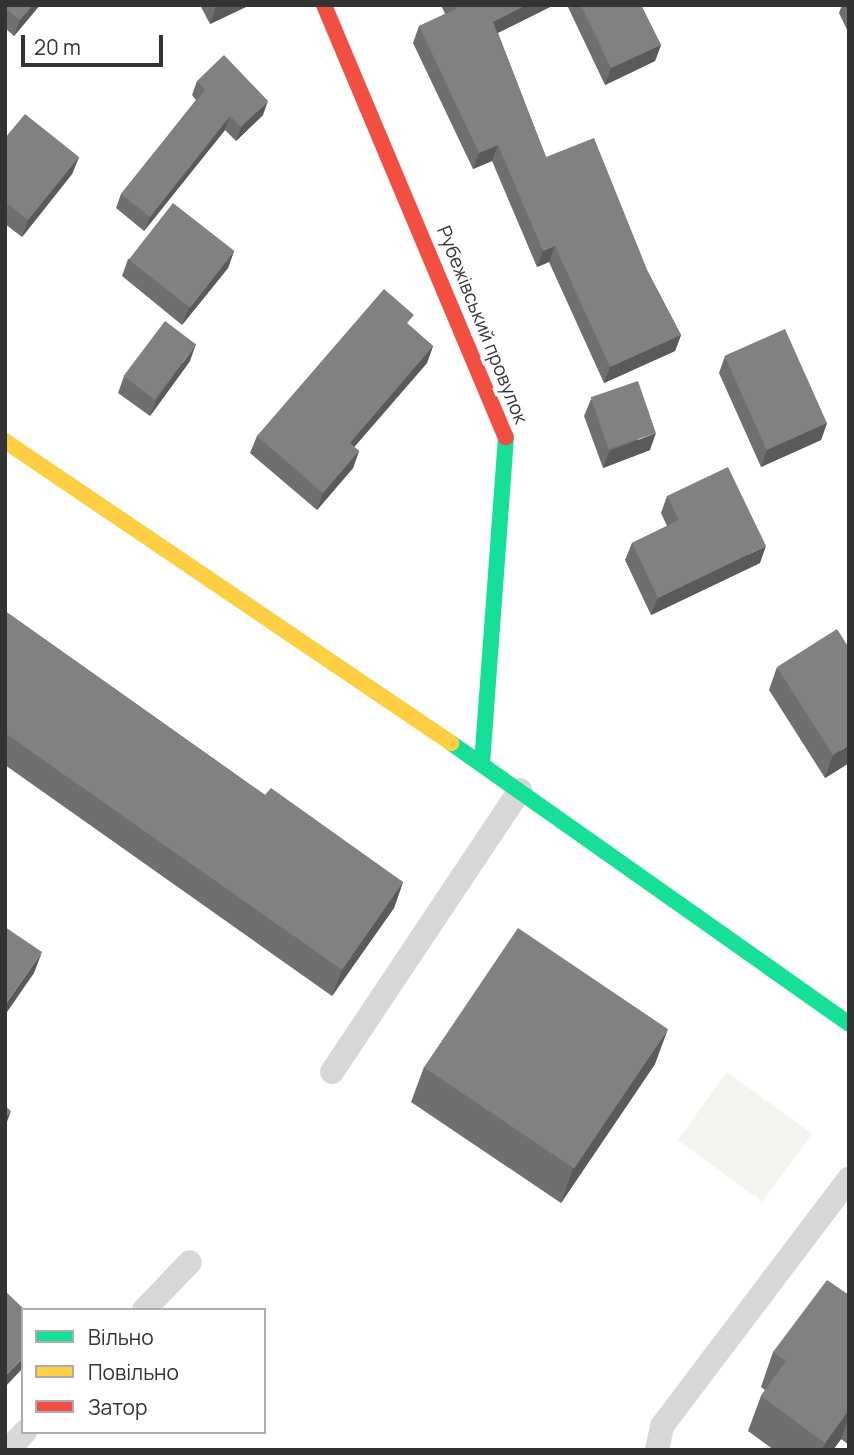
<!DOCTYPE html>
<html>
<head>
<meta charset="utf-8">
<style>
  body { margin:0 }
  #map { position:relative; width:854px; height:1455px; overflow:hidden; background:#fff; font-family:Manrope,sans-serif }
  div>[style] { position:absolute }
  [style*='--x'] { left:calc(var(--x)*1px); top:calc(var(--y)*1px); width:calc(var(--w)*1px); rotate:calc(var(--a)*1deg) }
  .green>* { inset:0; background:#f1f5ed; transform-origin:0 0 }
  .lane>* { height:24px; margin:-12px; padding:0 12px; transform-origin:12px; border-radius:12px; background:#d7d7d7 }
  .fast>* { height:16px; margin:-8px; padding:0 8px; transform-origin:8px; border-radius:8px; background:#16e098 }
  .slow>* { height:16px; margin:-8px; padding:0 8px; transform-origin:8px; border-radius:8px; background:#ffcf43 }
  .jam>* { height:16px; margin:-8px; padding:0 8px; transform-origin:8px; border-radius:8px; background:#f24e42 }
  .wall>* { inset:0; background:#6f6f6f }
  .shaded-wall>* { inset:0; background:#5a5a5a }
  .building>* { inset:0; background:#818181; transform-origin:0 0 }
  span { translate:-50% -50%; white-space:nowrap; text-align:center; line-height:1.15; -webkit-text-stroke:7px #fff; paint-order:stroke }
  .street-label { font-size:19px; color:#333 }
  .frame { position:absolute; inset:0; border:7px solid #333; pointer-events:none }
  .legend { position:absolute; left:21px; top:1308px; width:245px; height:126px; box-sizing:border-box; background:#fff; border:2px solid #adadad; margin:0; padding:9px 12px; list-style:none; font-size:21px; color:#333 }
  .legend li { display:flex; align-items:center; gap:14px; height:35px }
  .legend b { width:35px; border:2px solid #adadad }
  .scale { position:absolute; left:21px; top:35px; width:142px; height:32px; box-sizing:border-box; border:4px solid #333; border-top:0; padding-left:9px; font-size:21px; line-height:24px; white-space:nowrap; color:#333; -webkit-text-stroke:5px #fff; paint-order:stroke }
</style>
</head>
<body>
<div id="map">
  <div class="green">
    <div style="left:727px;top:1072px;width:105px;height:84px;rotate:36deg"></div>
  </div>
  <div class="lane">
    <div style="--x:332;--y:1072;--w:339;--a:-56.3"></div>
    <div style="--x:144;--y:1310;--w:66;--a:-46.2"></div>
    <div style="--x:8;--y:1450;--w:25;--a:-47"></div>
    <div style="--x:657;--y:1450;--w:25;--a:-78"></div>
    <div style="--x:662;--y:1426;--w:310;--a:-52.9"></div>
  </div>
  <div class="fast">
    <div style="--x:451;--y:743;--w:487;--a:35.2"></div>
    <div style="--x:482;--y:764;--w:328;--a:-85.8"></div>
  </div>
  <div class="slow">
    <div style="--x:5;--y:441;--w:539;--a:34.1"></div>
  </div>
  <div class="jam">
    <div style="--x:324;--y:5;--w:469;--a:67.2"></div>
  </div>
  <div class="wall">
    <div style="clip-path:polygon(5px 5px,40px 5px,14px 36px,5px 28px)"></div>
    <div style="clip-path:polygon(200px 5px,250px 5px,210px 24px)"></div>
    <div style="clip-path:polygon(441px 5px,554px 5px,498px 33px,546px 157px,648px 272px,681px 335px,675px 351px,604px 383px,549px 262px,537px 267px,492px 161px,473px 169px,413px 43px,419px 26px,445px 14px)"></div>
    <div style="clip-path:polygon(567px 5px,641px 5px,661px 45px,655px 61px,605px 85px)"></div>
    <div style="clip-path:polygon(842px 5px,849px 5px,849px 34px,839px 13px)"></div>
    <div style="clip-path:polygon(197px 81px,263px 115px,236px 141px,225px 130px,144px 231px,116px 208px,121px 194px,196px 100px,192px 95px)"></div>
    <div style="clip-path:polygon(5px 138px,79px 157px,72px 174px,22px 237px,5px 224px)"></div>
    <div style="clip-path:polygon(234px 251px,228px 268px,182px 325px,122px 276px,128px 259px)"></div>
    <div style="clip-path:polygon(410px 326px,433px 346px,427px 363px,354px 447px,359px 451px,353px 468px,317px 510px,250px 453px,257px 436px)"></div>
    <div style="clip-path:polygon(725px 356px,827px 423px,821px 440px,761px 467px,719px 373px)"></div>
    <div style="clip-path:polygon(190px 361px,150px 416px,118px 393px,124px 376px)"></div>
    <div style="clip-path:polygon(591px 399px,650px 450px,603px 468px,584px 416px)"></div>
    <div style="clip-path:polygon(667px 496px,760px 563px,651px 615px,625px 560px,632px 543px,667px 526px,661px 513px)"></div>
    <div style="clip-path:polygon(5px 611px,265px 795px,403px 882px,394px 908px,332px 996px,5px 765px)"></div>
    <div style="clip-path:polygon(777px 667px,849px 763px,825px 778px,769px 690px)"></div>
    <div style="clip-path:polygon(655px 1064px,561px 1203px,411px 1102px,424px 1067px)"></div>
    <div style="clip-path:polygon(849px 1295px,849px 1445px,841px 1439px,833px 1450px,774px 1450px,748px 1431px,761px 1396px,765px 1390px,761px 1387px,773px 1352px)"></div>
  </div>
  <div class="shaded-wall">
    <div style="clip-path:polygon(33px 5px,40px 5px,14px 36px,20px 20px)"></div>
    <div style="clip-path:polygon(221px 5px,250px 5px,210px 24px,216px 7px)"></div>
    <div style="clip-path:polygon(526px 5px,554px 5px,487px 38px,493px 22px)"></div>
    <div style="clip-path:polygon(661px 45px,655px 61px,605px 85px,611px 68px)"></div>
    <div style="clip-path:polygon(268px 101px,263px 115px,236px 141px,241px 127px)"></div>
    <div style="clip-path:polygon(230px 116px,225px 130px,144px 231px,150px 217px)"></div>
    <div style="clip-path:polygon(498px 145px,492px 161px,473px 169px,479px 153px)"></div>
    <div style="clip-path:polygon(79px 157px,72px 174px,22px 237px,28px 220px)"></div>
    <div style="clip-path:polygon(555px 246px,549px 262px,537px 267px,543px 251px)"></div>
    <div style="clip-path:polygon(234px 251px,228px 268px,182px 325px,189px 308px)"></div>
    <div style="clip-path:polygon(681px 335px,675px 351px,604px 383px,610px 367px)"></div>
    <div style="clip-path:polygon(196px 344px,190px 361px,150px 416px,157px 399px)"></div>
    <div style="clip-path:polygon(433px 346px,427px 363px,343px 460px,350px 443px)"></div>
    <div style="clip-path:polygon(827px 423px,821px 440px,761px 467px,767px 450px)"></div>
    <div style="clip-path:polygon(656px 433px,650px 450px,603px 468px,609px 451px)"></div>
    <div style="clip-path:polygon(359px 451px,353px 468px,317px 510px,323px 493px)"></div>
    <div style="clip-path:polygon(766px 546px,760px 563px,651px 615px,658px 598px)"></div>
    <div style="clip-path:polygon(849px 745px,849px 763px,825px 778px,833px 755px)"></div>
    <div style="clip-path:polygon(403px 882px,394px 908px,332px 996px,342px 970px)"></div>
    <div style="clip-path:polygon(42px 952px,34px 973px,5px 1015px,5px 1005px)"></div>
    <div style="clip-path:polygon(668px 1029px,655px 1064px,561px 1203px,573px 1168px)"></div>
    <div style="clip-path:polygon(11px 1111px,5px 1127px,5px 1117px)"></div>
    <div style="clip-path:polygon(23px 1358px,23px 1368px,5px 1387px,5px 1376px)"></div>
    <div style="clip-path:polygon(849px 1410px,849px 1416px,841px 1439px,833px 1450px,822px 1450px,825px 1443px)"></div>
  </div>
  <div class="building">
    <div style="clip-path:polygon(5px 5px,33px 5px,20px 20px,5px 8px)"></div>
    <div style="clip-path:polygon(454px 5px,526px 5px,493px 22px,546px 157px,594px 138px,648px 272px,681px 335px,610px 367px,555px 246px,543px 251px,498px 145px,479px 153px,419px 26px,456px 9px)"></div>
    <div style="clip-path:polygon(581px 5px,641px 5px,661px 45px,611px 68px)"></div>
    <div style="clip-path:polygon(224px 55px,268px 101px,241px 127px,230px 116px,150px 217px,121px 194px,205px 90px,197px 81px)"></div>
    <div style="clip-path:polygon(25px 114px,79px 157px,28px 220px,9px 205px,5px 209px,5px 138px)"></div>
    <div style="left:173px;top:203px;width:78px;height:72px;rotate:38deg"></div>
    <div style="clip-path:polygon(384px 289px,414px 315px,407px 323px,433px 346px,350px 443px,359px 451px,323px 493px,257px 436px)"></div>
    <div style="left:165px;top:321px;width:39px;height:69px;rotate:37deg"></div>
    <div style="left:785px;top:329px;width:103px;height:66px;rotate:66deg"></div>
    <div style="left:638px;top:381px;width:55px;height:50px;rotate:71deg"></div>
    <div style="clip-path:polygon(728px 467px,766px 546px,658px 598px,632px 543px,679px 520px,667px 496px)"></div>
    <div style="clip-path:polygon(5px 611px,265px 795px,271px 788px,403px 882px,342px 970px,5px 733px)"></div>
    <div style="clip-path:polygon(837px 629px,849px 648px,849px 745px,833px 755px,777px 667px)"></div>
    <div style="clip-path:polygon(5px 927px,42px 952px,5px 1005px)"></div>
    <div style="left:518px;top:928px;width:181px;height:168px;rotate:34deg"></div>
    <div style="clip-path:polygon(5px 1106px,11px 1111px,5px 1117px)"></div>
    <div style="clip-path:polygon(827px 1280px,849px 1295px,849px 1410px,825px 1443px,761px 1396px,786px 1361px,773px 1352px)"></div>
    <div style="clip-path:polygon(5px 1291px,25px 1310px,23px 1310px,23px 1358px,5px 1376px)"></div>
  </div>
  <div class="street-label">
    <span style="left:482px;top:325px;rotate:68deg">Рубежівський провулок</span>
  </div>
  <div class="frame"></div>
  <ul class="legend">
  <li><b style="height:9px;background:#16e098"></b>Вільно</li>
  <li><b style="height:9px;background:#ffcf43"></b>Повільно</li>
  <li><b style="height:9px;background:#f24e42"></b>Затор</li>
  </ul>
  <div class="scale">20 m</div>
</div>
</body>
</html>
